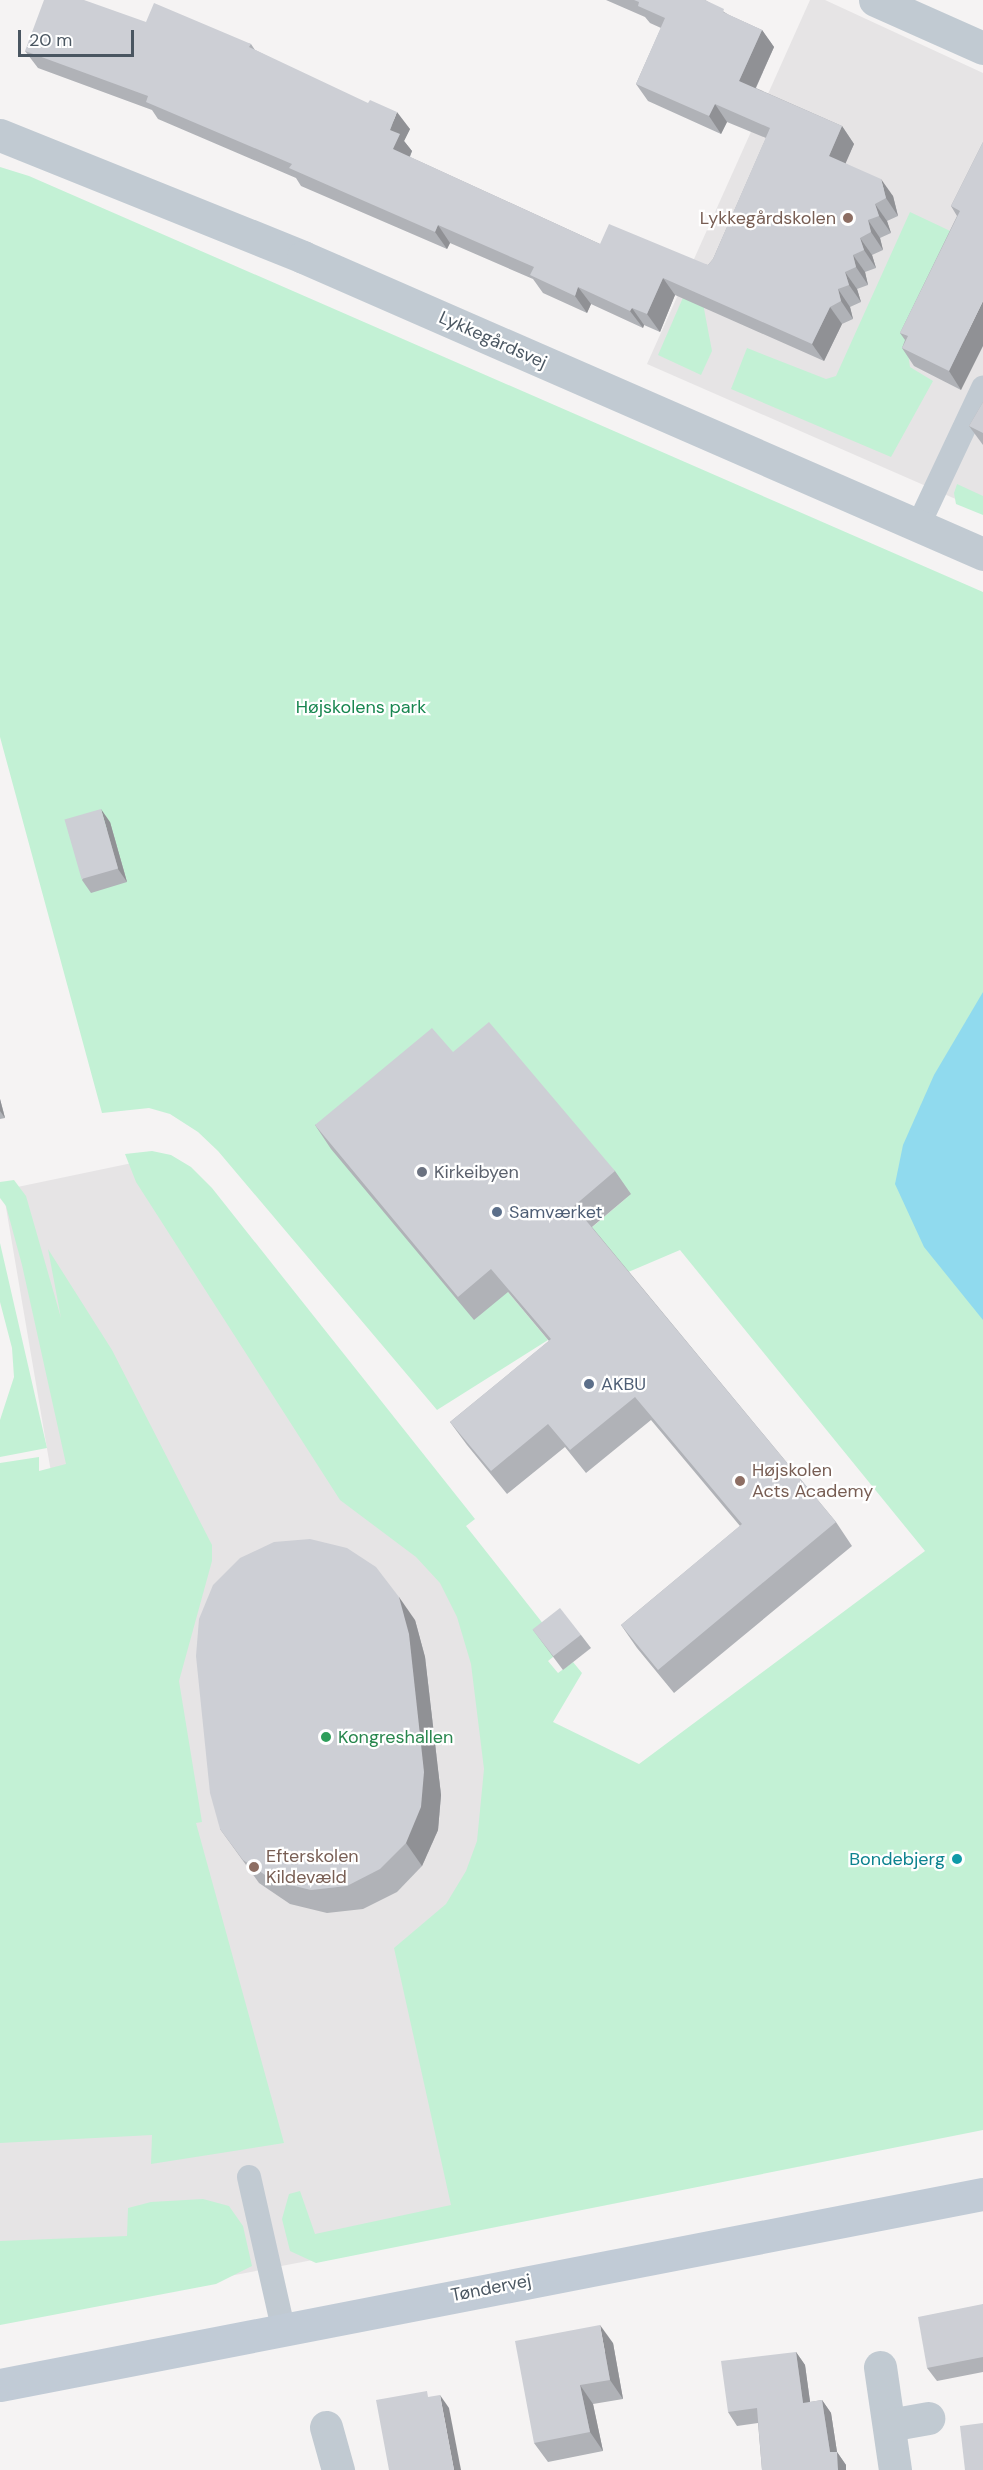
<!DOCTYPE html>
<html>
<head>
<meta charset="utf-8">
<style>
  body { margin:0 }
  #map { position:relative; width:983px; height:2470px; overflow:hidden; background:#f5f3f3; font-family:"DM Sans",sans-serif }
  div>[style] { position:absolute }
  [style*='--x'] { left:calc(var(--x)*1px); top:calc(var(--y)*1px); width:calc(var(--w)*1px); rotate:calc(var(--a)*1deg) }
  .education>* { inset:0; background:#e6e4e5 }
  .green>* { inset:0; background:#c3f1d5 }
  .water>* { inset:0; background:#90daee }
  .lane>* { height:24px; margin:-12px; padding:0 12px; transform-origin:12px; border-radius:12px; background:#c1cad2 }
  .street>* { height:33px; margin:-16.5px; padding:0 16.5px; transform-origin:16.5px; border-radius:16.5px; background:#c1cad2 }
  .secondary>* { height:33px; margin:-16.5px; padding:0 16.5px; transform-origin:16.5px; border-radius:16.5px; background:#c1cbd6 }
  .wall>* { inset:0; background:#b0b2b7 }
  .shaded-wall>* { inset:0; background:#909195 }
  .building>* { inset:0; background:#cdcfd5; transform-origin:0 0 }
  .dots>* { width:16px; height:16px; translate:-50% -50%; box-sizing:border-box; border:3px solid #fff; border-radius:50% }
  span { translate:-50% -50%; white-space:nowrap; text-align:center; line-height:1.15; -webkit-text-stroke:4.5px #fff; paint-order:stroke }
  .education-label { font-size:18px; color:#785e54 }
  .right { translate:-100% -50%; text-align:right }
  .left { translate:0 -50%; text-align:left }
  .street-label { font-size:18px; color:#4a5661 }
  .park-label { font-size:18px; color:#17864f }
  .worship-label { font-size:18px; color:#5b616d }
  .service-label { font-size:18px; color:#4e5e75 }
  .leisure-label { font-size:18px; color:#27864d }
  .culture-label { font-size:18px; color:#0d838f }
  .scale { position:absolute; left:18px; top:30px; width:116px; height:27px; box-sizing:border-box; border:3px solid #4a5661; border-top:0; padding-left:8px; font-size:18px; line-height:21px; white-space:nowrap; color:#4a5661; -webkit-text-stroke:4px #fff; paint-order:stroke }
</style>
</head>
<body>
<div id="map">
  <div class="education">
    <div style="clip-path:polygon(810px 0,825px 0,983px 73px,983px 511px,647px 364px)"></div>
    <div style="clip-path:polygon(137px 1162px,441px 1569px,482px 1668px,506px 2223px,0 2320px,0 1486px,52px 1478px,3px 1190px)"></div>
  </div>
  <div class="green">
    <div style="clip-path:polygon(0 167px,29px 176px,983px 592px,983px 2130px,316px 2263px,290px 2251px,282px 2219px,289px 2194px,300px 2191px,315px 2234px,451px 2205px,394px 1948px,446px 1904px,466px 1871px,477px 1841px,484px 1769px,471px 1664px,457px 1617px,440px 1583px,416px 1557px,340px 1500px,136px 1182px,125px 1154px,152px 1151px,171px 1155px,191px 1167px,212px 1188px,475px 1519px,466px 1526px,552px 1635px,553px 1657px,548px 1661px,558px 1673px,573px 1662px,582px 1673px,553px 1722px,639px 1764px,925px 1551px,680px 1250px,626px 1273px,590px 1229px,631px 1194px,508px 1292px,548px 1340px,437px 1410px,218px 1151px,198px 1132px,170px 1114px,149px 1108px,102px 1113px,0 737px)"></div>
    <div style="clip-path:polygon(910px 212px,963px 237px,908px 353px,910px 367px,933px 381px,891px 457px,731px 389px,747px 348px,826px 379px,836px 376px)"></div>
    <div style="clip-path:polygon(688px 286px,701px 293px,712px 351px,701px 375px,658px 355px)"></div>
    <div style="clip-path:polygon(957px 484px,983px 496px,983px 515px,956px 504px,954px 493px)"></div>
    <div style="clip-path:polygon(14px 1180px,26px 1196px,61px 1318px,48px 1249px,112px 1350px,212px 1545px,212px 1561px,179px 1681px,202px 1822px,196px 1823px,284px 2143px,151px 2164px,152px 2135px,0 2143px,0 1463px,39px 1457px,39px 1471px,66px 1464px,22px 1265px,6px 1206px,0 1198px,0 1182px)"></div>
    <div style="clip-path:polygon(0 1243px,47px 1448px,0 1457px,0 1420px,14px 1377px,12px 1348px,0 1302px)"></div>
    <div style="clip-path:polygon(203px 2199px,229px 2206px,243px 2226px,252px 2266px,216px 2284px,0 2325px,0 2241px,127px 2236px,128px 2208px,151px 2202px)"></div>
  </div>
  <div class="water">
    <div style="clip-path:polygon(983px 992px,983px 1320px,924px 1247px,895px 1184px,903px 1145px,934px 1075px)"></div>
  </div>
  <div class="lane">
    <div style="--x:918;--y:526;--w:153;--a:-64.8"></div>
    <div style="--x:249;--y:2177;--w:155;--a:77.3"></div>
  </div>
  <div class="street">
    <div style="--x:875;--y:0;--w:118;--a:24"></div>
    <div style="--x:0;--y:135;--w:327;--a:21.9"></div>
    <div style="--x:303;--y:257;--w:742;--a:23.59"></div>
    <div style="--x:880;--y:2367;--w:104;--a:81.7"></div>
    <div style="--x:889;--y:2425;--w:40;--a:-10"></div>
    <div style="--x:326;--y:2427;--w:45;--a:74.4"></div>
  </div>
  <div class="secondary">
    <div style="--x:0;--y:2385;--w:1001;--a:-11"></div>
  </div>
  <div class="wall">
    <div style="clip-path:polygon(606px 0,705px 0,729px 15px,762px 30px,774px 47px,756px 88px,842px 126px,854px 144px,845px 163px,893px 196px,898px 216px,887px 221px,891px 233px,880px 238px,883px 250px,872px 255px,876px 268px,865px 272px,868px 285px,857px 289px,861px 302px,850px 307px,853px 319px,842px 324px,824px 361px,675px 295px,660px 332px,644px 325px,643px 328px,591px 304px,587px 313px,543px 293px,533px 279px,450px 243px,447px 249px,301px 186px,296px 178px,158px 119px,152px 110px,38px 68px,25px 51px,146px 22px,251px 44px,255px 50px,410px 129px,404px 141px,412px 151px,410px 157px,600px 244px,708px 265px,713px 259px,766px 138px,727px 122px,721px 134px,648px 101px,636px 84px,661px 28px,650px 23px,645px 17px)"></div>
    <div style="clip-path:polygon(983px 142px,961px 390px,914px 366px,902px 348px,905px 340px,900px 333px,957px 216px,951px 206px)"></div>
    <div style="clip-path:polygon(983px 402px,983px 445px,969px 426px)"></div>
    <div style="clip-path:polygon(110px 822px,127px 882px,91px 893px,82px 880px)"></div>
    <div style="clip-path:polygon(453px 1052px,615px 1171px,631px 1194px,592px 1227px,836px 1522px,852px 1546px,674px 1693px,637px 1648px,621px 1625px,740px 1526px,651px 1420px,586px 1473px,565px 1447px,507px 1494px,467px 1445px,450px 1422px,549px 1341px,508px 1292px,474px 1320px,331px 1149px,315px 1125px)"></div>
    <div style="clip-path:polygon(0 1099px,5px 1118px,0 1119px)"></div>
    <div style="clip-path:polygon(415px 1620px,425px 1657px,441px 1795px,438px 1830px,422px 1866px,397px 1892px,363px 1909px,327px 1913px,290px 1904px,259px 1883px,220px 1829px)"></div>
    <div style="clip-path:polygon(533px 1630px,581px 1635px,591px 1648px,563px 1670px)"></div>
    <div style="clip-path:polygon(983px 2304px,983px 2372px,937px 2381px,927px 2368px)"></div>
    <div style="clip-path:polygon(613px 2343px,623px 2399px,593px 2404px,603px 2451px,548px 2462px,534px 2443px)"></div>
    <div style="clip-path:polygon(796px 2352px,805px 2365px,810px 2402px,822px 2400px,831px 2413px,837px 2452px,846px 2465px,846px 2470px,762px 2470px,758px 2423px,737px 2426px,728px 2412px)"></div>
  </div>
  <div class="shaded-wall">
    <div style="clip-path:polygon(762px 30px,774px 47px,751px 98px,739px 81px)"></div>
    <div style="clip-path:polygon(715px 104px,727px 122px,721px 134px,709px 116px)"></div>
    <div style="clip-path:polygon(397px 112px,410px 129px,404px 141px,412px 151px,405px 167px,393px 149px,390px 130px)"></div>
    <div style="clip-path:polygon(842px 126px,854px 144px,841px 174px,829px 156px)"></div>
    <div style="clip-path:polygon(881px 179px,893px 196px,898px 216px,886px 198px)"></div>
    <div style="clip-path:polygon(875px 204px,887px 221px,891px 233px,879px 216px)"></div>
    <div style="clip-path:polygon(868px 220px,880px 238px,883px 250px,871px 232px)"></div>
    <div style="clip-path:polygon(438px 225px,450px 243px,447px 249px,435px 232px)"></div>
    <div style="clip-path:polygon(860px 238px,872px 255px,876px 268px,864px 250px)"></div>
    <div style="clip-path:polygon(853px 255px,865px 272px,868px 285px,856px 267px)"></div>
    <div style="clip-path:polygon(845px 272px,857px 289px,861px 302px,849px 285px)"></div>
    <div style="clip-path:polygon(663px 278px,675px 295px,660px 332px,647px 314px)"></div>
    <div style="clip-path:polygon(578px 287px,591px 304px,587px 313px,575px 296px)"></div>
    <div style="clip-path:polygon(838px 289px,850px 307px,853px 319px,841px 301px)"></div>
    <div style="clip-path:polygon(983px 301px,983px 346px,961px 390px,949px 371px)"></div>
    <div style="clip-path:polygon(830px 307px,842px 324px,824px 361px,812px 344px)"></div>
    <div style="clip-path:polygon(632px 308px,644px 325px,643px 328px,630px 311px)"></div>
    <div style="clip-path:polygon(101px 809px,110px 822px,127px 882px,118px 869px)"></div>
    <div style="clip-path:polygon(0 1099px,5px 1118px,0 1111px)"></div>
    <div style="clip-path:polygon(399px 1597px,415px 1620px,425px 1657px,441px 1795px,438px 1830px,422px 1866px,406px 1843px)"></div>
    <div style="clip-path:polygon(600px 2325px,613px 2343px,623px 2399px,610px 2380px)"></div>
    <div style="clip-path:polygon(796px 2352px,805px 2365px,812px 2416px,803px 2403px)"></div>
    <div style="clip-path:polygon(580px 2385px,593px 2404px,603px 2451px,590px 2432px)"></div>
    <div style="clip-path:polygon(440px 2395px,449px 2408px,461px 2470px,454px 2470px)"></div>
    <div style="clip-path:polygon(822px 2400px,831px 2413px,837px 2452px,846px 2465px,846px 2470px,838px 2470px,830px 2452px)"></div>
  </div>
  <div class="building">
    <div style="clip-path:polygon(44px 0,84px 0,146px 22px,154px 3px,251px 44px,249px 47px,368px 103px,370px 100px,397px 112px,390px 130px,400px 134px,393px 149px,600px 244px,609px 224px,708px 265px,713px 259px,770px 128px,715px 104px,709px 116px,636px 84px,665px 18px,638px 6px,639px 2px,634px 0,705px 0,724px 9px,723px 12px,762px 30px,739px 81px,842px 126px,829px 156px,881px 179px,886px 198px,875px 204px,879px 216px,868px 220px,871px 232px,860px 238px,864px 250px,853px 255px,856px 267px,845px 272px,849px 285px,838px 289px,841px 301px,830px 307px,812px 344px,663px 278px,647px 314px,632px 308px,630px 311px,578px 287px,575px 296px,530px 275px,534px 267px,438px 225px,435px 232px,339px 190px,289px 168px,292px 164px,146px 102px,148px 96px,25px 51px)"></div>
    <div style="clip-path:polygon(983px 142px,983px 301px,949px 371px,902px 348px,908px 336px,900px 333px,960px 211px,951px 206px)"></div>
    <div style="clip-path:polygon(983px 402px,983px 433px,969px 426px)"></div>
    <div style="left:101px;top:809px;width:62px;height:38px;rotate:74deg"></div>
    <div style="clip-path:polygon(489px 1022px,615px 1171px,574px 1206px,836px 1522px,658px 1670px,621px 1625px,742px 1524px,635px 1397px,570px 1450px,548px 1424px,491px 1471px,450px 1422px,551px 1339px,491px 1269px,458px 1297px,315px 1125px,432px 1028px,453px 1052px)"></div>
    <div style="clip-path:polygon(310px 1539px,347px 1548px,376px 1567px,399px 1597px,409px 1634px,424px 1772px,421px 1807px,406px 1843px,380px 1869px,347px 1886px,311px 1890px,274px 1881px,243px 1860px,220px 1829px,210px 1793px,196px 1656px,199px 1619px,213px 1585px,240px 1558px,274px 1542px)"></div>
    <div style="left:560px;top:1608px;width:34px;height:35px;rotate:52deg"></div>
    <div style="clip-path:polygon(983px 2304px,983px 2357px,927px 2368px,918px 2317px)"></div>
    <div style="clip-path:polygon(600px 2325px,610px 2380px,580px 2385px,590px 2432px,534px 2443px,515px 2341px)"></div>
    <div style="clip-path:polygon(796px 2352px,803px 2403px,822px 2400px,830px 2452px,837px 2452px,838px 2470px,762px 2470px,757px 2408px,728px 2412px,721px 2361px)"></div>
    <div style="clip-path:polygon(427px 2391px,428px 2397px,440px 2395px,454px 2470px,389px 2470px,376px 2400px)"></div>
    <div style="clip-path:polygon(983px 2423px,983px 2470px,965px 2470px,960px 2426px)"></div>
  </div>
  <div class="dots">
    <div style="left:848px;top:218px;background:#8d6e63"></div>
    <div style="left:422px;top:1172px;background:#6b7280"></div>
    <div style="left:497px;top:1212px;background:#5c6f8a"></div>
    <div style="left:589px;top:1384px;background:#5c6f8a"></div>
    <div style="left:740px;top:1481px;background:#8d6e63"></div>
    <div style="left:326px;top:1737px;background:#2e9e5b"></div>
    <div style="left:957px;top:1859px;background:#0f9aa8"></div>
    <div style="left:254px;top:1867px;background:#8d6e63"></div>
  </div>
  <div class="education-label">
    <span class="right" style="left:836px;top:218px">Lykkegårdskolen</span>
    <span class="left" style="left:752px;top:1481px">Højskolen<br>Acts Academy</span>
    <span class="left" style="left:266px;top:1867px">Efterskolen<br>Kildevæld</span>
  </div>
  <div class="street-label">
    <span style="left:493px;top:340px;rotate:24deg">Lykkegårdsvej</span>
    <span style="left:491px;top:2288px;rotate:-11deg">Tøndervej</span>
  </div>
  <div class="park-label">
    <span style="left:361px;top:707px">Højskolens park</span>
  </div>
  <div class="worship-label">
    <span class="left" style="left:434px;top:1172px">Kirkeibyen</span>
  </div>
  <div class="service-label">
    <span class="left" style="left:509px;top:1212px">Samværket</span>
    <span class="left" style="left:601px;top:1384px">AKBU</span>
  </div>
  <div class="leisure-label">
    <span class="left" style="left:338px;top:1737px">Kongreshallen</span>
  </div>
  <div class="culture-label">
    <span class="right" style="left:945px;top:1859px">Bondebjerg</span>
  </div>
  <div class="scale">20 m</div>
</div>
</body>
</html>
